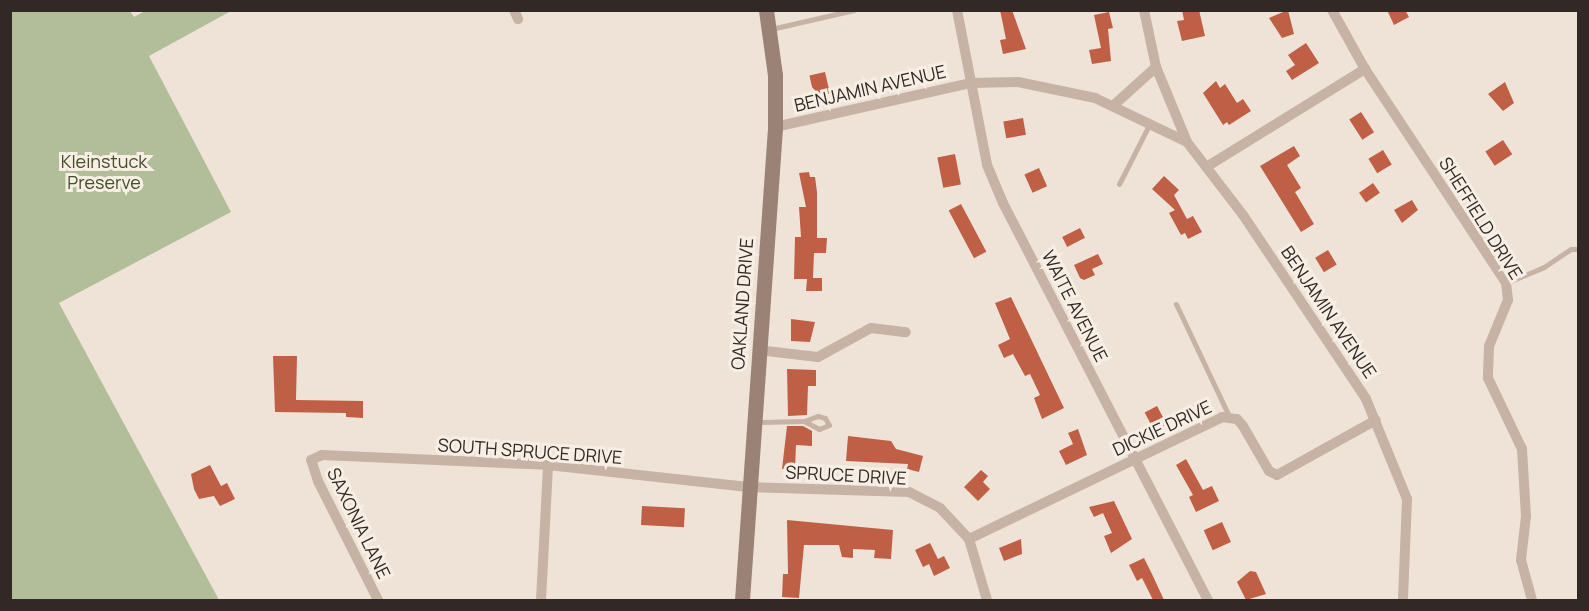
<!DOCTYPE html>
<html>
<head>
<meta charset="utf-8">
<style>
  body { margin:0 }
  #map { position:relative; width:1589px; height:611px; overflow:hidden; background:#efe3d8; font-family:Manrope,sans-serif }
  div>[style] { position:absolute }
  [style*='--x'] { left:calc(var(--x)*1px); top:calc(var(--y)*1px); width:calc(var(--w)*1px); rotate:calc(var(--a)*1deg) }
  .green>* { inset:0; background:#b2bd99 }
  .building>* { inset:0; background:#bf5f46; transform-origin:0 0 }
  .lane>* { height:5px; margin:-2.5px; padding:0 2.5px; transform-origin:2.5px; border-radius:2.5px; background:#c6b3a5 }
  .street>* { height:10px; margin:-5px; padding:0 5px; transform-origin:5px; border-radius:5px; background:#c6b3a5 }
  .secondary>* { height:15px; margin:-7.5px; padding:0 7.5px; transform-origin:7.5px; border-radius:7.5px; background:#9a8276 }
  span { translate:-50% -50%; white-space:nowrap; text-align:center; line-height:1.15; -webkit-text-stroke:6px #f7eee4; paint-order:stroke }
  .street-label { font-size:18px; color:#322926 }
  .park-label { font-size:18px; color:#434f2b }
  .frame { position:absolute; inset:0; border:12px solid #322926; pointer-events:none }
</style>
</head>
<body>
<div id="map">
  <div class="green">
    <div style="clip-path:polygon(10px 11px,130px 11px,134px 17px,145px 11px,231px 11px,149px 56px,231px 212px,59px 303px,219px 600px,11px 600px)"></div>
  </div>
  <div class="building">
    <div style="clip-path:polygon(1000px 10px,1012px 10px,1026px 49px,1003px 54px,1000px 40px,1006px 39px)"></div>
    <div style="clip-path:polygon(1182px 10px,1199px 10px,1205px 36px,1182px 41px,1177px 21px,1184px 20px)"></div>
    <div style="clip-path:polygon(1288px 10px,1294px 34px,1282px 38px,1269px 18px)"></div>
    <div style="clip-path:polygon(1387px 10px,1405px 10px,1409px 17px,1394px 25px)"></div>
    <div style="clip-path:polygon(1109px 12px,1113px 28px,1108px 29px,1111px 61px,1092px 64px,1089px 50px,1101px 48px,1094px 15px)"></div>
    <div style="clip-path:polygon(1306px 43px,1319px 63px,1292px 80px,1286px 71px,1295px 65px,1288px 55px)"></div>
    <div style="left:825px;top:72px;width:22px;height:16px;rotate:77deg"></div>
    <div style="clip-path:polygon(1216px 81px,1220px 88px,1225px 84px,1237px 103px,1243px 99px,1251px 111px,1229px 125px,1227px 122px,1223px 125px,1203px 93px)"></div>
    <div style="clip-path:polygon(1505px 82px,1514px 103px,1503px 111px,1488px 94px)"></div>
    <div style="left:1361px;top:112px;width:24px;height:14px;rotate:57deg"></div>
    <div style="left:1023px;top:118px;width:17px;height:20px;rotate:80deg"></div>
    <div style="left:1503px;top:140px;width:17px;height:21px;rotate:57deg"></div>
    <div style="clip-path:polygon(1294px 146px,1300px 156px,1287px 165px,1301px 188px,1295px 192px,1314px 224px,1301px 232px,1260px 166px)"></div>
    <div style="left:1383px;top:150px;width:17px;height:17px;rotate:59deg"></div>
    <div style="left:955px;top:154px;width:31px;height:18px;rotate:79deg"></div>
    <div style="left:1039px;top:168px;width:20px;height:16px;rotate:66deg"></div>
    <div style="clip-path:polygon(809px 172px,810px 177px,815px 177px,817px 192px,817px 238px,827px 238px,826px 253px,814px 253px,813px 278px,822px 278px,822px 291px,806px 291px,807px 279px,794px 279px,795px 237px,801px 237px,799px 207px,806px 207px,799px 173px)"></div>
    <div style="clip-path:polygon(1164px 176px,1179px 190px,1174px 195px,1187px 219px,1193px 216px,1202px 232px,1188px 239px,1185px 233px,1181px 235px,1169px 213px,1175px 210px,1152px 189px)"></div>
    <div style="left:1373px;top:183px;width:12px;height:17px;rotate:55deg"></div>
    <div style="clip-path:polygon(1412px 200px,1418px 210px,1402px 223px,1394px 210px)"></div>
    <div style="left:961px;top:204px;width:54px;height:14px;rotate:62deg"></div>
    <div style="left:1080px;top:228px;width:11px;height:20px;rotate:63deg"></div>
    <div style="left:1328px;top:250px;width:17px;height:15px;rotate:59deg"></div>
    <div style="clip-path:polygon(1098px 254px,1103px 264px,1092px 269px,1095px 275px,1084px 280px,1080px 278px,1074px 265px)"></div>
    <div style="clip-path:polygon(1011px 297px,1064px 408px,1042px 419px,1034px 398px,1040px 395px,1030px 374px,1025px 376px,1013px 354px,1004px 358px,998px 345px,1010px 339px,995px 303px)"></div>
    <div style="clip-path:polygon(791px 319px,815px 322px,810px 342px,791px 341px)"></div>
    <div style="clip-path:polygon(273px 356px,297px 356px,296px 400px,363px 401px,363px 418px,346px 417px,346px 413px,275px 412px)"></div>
    <div style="clip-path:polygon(787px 369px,816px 370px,816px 386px,808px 386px,807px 415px,788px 416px)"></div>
    <div style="left:1157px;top:406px;width:21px;height:14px;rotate:62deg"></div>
    <div style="clip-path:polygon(787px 426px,803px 426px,812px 431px,812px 446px,796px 445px,795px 469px,782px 469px)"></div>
    <div style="clip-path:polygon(1078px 429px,1087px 455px,1066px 465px,1059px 451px,1073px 444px,1068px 433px)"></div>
    <div style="clip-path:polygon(848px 436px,891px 441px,896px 449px,923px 456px,919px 472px,907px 469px,908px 464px,846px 461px)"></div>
    <div style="clip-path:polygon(1186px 459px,1203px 490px,1212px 486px,1219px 501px,1196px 512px,1189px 497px,1193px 495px,1176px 465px)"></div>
    <div style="clip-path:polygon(210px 465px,221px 486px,227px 483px,235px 499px,220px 506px,214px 496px,199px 499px,194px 489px,191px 474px)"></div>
    <div style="clip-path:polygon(981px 470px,988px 476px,983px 482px,990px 489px,978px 501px,964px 487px)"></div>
    <div style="clip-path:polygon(1114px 501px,1132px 539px,1111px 553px,1104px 536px,1112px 533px,1103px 513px,1094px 517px,1089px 507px)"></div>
    <div style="left:642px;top:506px;width:43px;height:19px;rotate:3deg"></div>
    <div style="clip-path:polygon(787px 520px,893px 530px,891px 559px,874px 558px,875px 550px,853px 549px,853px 558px,842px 557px,839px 545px,804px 545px,799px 598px,782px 597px,783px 574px,788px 574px)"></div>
    <div style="left:1222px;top:522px;width:22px;height:20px;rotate:66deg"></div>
    <div style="clip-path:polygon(1021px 539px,1022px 554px,1004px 561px,999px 548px)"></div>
    <div style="clip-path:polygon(930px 543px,938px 559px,944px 556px,950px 568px,934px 576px,929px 564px,923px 567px,915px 550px)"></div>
    <div style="clip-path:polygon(1144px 558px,1152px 574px,1164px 600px,1153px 600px,1142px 578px,1137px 581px,1129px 565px)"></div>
    <div style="clip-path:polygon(1250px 571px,1256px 572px,1266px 594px,1246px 600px,1237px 582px)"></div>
  </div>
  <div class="lane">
    <div style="--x:771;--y:29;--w:85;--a:-12.9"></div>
    <div style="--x:1119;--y:184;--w:66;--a:-63"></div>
    <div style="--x:1506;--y:283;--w:41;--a:-22.8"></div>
    <div style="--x:1544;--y:267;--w:32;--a:-34"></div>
    <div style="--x:1571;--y:249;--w:7;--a:0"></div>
    <div style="--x:1176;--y:304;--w:124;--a:64.7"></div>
    <div style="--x:757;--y:422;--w:47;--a:-1.2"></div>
    <div style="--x:804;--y:421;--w:15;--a:-20"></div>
    <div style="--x:818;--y:416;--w:7;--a:16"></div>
    <div style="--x:825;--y:418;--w:8;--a:60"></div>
    <div style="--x:829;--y:425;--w:11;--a:158"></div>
    <div style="--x:819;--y:429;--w:17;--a:-152"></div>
  </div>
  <div class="street">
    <div style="--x:514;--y:10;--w:10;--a:66"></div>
    <div style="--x:957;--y:10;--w:158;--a:79"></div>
    <div style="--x:987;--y:165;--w:41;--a:67.2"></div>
    <div style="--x:1003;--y:203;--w:447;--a:62.7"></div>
    <div style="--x:1144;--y:10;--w:58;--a:78.1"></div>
    <div style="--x:1156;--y:67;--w:81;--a:67.5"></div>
    <div style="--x:1332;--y:10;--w:68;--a:60.8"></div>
    <div style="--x:1365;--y:69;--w:256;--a:56.6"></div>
    <div style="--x:1506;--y:283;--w:17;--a:83"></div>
    <div style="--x:1508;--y:300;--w:50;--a:112.4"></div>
    <div style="--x:1489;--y:346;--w:32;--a:92"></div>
    <div style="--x:1488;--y:378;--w:79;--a:64.4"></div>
    <div style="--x:1522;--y:449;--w:67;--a:86.6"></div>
    <div style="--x:1526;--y:516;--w:44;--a:96.5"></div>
    <div style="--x:1521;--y:560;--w:41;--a:74.6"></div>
    <div style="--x:1114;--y:105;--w:57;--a:-42.1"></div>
    <div style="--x:775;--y:127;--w:201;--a:-12.7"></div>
    <div style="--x:971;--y:83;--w:47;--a:-1.2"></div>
    <div style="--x:1018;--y:82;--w:79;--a:11.7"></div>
    <div style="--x:1095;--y:98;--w:102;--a:25.6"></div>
    <div style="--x:1187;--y:142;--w:92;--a:52.5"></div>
    <div style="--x:1243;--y:215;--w:221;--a:56.2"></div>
    <div style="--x:1366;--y:399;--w:108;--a:67.7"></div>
    <div style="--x:1407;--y:499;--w:101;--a:92.3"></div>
    <div style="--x:1208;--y:166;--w:185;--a:-31.7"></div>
    <div style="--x:758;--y:350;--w:60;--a:6.7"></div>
    <div style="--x:818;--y:357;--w:60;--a:-28.7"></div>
    <div style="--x:871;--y:328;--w:35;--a:7"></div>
    <div style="--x:969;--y:539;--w:281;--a:-25.7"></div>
    <div style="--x:1222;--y:417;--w:15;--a:8"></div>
    <div style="--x:1237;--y:419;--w:9;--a:49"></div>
    <div style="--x:1243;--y:426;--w:52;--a:60"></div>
    <div style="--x:1269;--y:471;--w:9;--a:27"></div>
    <div style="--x:1277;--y:475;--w:113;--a:-29.1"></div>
    <div style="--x:378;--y:600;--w:133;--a:-116.8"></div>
    <div style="--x:318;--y:481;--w:22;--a:-108"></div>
    <div style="--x:311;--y:460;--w:12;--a:-24"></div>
    <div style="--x:322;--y:455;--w:226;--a:2.5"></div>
    <div style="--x:548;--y:465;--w:201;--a:6.3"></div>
    <div style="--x:748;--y:487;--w:161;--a:1.8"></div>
    <div style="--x:909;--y:492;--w:35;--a:27"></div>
    <div style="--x:940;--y:508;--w:42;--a:46.9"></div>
    <div style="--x:969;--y:539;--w:64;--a:73.6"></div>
    <div style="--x:541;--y:600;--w:135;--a:-87"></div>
  </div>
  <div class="secondary">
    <div style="--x:742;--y:600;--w:474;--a:-86"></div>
    <div style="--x:775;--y:127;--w:52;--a:-90"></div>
    <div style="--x:775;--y:75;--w:66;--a:-97.9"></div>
  </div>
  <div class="street-label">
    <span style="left:870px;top:88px;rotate:-13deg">BENJAMIN AVENUE</span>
    <span style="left:1481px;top:218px;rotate:58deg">SHEFFIELD DRIVE</span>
    <span style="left:742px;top:304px;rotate:-86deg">OAKLAND DRIVE</span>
    <span style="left:1075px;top:306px;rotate:63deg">WAITE AVENUE</span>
    <span style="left:1329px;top:312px;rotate:56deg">BENJAMIN AVENUE</span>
    <span style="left:1162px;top:428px;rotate:-25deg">DICKIE DRIVE</span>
    <span style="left:530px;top:451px;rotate:4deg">SOUTH SPRUCE DRIVE</span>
    <span style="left:846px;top:475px;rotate:3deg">SPRUCE DRIVE</span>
    <span style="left:359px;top:523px;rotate:64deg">SAXONIA LANE</span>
  </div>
  <div class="park-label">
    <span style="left:104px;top:172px">Kleinstuck<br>Preserve</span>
  </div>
  <div class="frame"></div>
</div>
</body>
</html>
